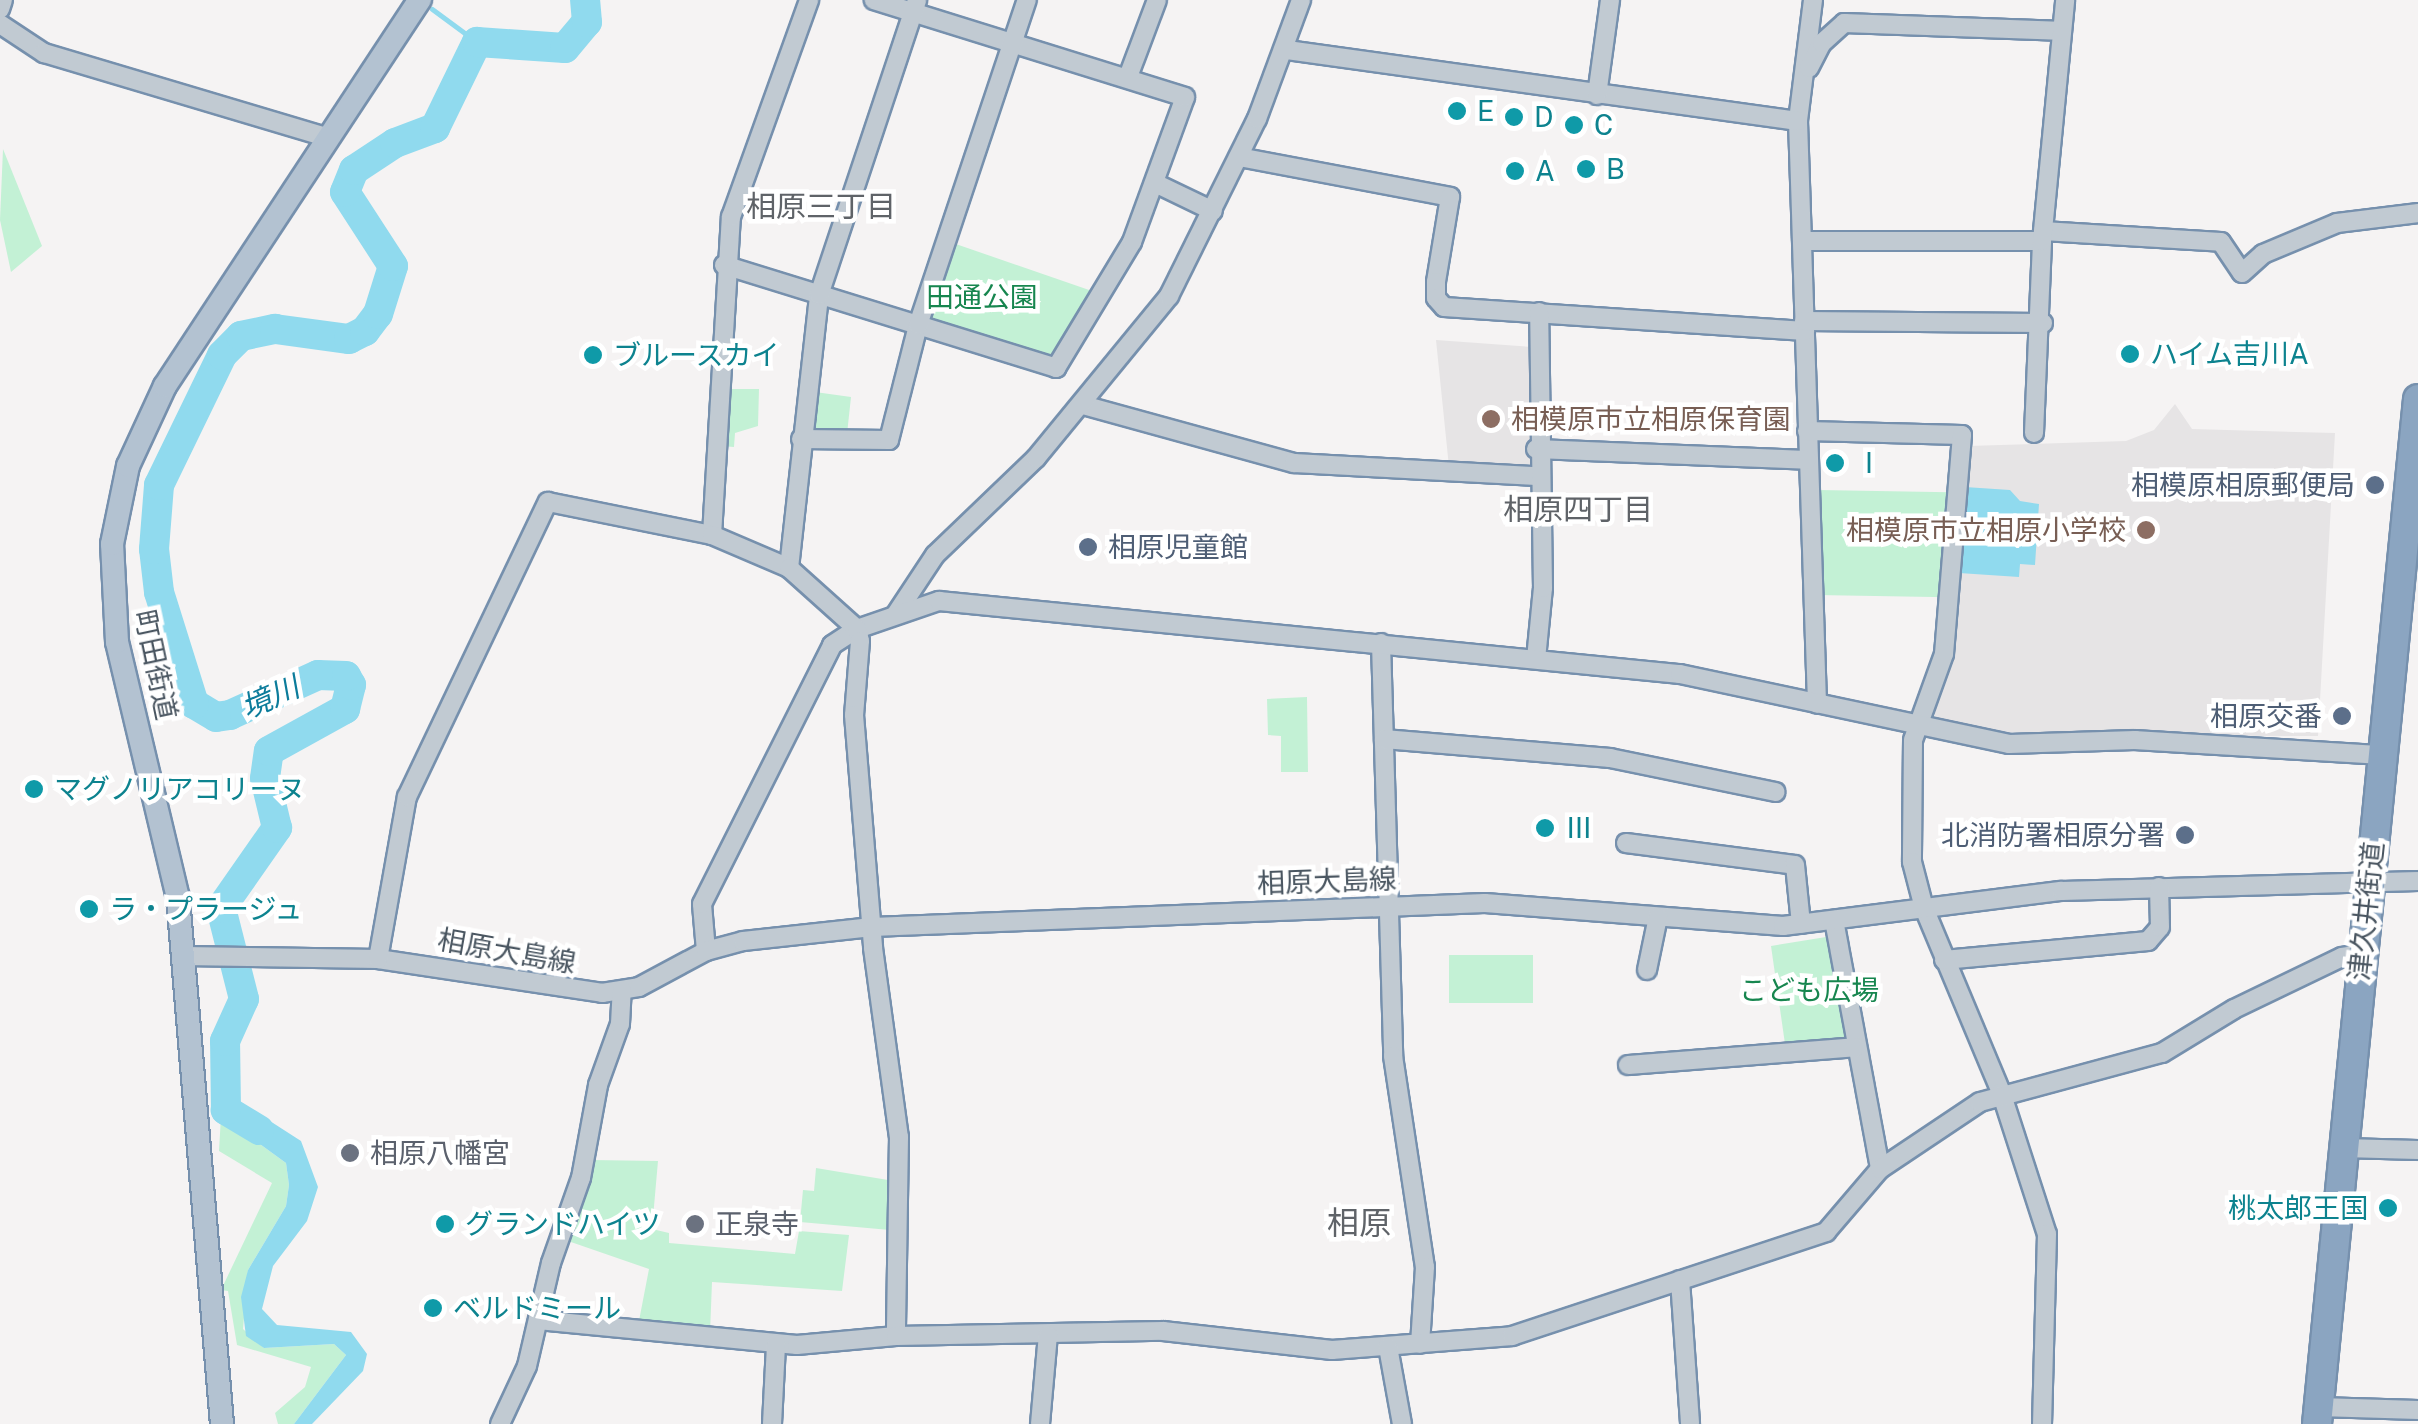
<!DOCTYPE html>
<html>
<head>
<meta charset="utf-8">
<style>
  body { margin:0 }
  #map { position:relative; width:2418px; height:1424px; overflow:hidden; background:#f5f3f3; font-family:"Public Sans","Noto Sans JP",sans-serif }
  div>[style] { position:absolute }
  [style*='--x'] { left:calc(var(--x)*1px); top:calc(var(--y)*1px); width:calc(var(--w)*1px); rotate:calc(var(--a)*1deg) }
  .education>* { inset:0; background:#e6e4e5 }
  .green>* { inset:0; background:#c3f1d5; transform-origin:0 0 }
  .water>* { inset:0; background:#90daee }
  .stream>* { height:5px; margin:-2.5px; padding:0 2.5px; transform-origin:2.5px; border-radius:2.5px; background:#90daee }
  .river>* { height:30px; margin:-15px; padding:0 15px; transform-origin:15px; border-radius:15px; background:#90daee }
  .roads { filter:drop-shadow(2px 0 #7690ad) drop-shadow(-2px 0 #7690ad) drop-shadow(0 2px #7690ad) drop-shadow(0 -2px #7690ad) }
  .minor>* { height:18px; margin:-9px; padding:0 9px; transform-origin:9px; border-radius:9px; background:#c1cad2 }
  .major>* { height:22px; margin:-11px; padding:0 11px; transform-origin:11px; border-radius:11px; background:#b3c2d1 }
  .highway>* { height:28px; margin:-14px; padding:0 14px; transform-origin:14px; border-radius:14px; background:#8ba5c1 }
  .dots>* { width:28px; height:28px; translate:-50% -50%; box-sizing:border-box; border:5px solid #fff; border-radius:50% }
  span { translate:-50% -50%; white-space:nowrap; text-align:center; line-height:1.15; -webkit-text-stroke:9px #fff; paint-order:stroke }
  .culture-label { font-size:28px; color:#0d838f }
  .left { translate:0 -50%; text-align:left }
  .right { translate:-100% -50%; text-align:right }
  .park-label { font-size:28px; color:#17864f }
  .education-label { font-size:28px; color:#785e54 }
  .service-label { font-size:28px; color:#4e5e75 }
  .street-label { font-size:28px; color:#4a5661 }
  .worship-label { font-size:28px; color:#5b616d }
  .neighbourhood-label { font-size:30px; color:#5f6368 }
  .water-label { font-size:30px; color:#0c7c9b; font-style:italic }
  .quarter-label { font-size:32px; color:#5f6368 }
</style>
</head>
<body>
<div id="map">
  <div class="education">
    <div style="clip-path:polygon(1436px 340px,1532px 347px,1531px 469px,1449px 467px)"></div>
    <div style="clip-path:polygon(2175px 404px,2192px 429px,2335px 433px,2318px 736px,2031px 735px,1934px 722px,1968px 446px,2126px 441px,2154px 430px)"></div>
  </div>
  <div class="green">
    <div style="clip-path:polygon(3px 149px,42px 246px,11px 272px,0 220px)"></div>
    <div style="clip-path:polygon(950px 242px,1092px 291px,1052px 363px,924px 324px)"></div>
    <div style="clip-path:polygon(723px 389px,759px 389px,758px 426px,735px 433px,734px 447px,721px 446px)"></div>
    <div style="clip-path:polygon(815px 392px,851px 397px,847px 434px,815px 433px)"></div>
    <div style="left:1818px;top:490px;width:132px;height:105px;rotate:1deg"></div>
    <div style="clip-path:polygon(1307px 697px,1308px 772px,1281px 772px,1281px 736px,1268px 735px,1267px 699px)"></div>
    <div style="clip-path:polygon(1826px 937px,1834px 942px,1847px 1034px,1842px 1041px,1785px 1044px,1771px 946px)"></div>
    <div style="left:1449px;top:955px;width:84px;height:48px"></div>
    <div style="clip-path:polygon(221px 1116px,286px 1163px,289px 1185px,286px 1206px,248px 1270px,243px 1329px,264px 1348px,334px 1344px,346px 1355px,294px 1424px,278px 1424px,275px 1413px,305px 1387px,311px 1367px,237px 1345px,228px 1291px,221px 1290px,272px 1183px,219px 1151px)"></div>
    <div style="clip-path:polygon(591px 1160px,658px 1161px,652px 1229px,669px 1233px,669px 1243px,795px 1254px,799px 1231px,849px 1235px,842px 1291px,712px 1282px,710px 1333px,638px 1326px,649px 1269px,568px 1241px)"></div>
    <div style="clip-path:polygon(816px 1168px,888px 1180px,890px 1230px,800px 1222px,803px 1190px,814px 1191px)"></div>
  </div>
  <div class="water">
    <div style="clip-path:polygon(1965px 487px,2010px 490px,2020px 501px,2039px 504px,2035px 565px,2020px 564px,2019px 577px,1959px 573px)"></div>
    <div style="clip-path:polygon(236px 1099px,301px 1141px,318px 1187px,307px 1221px,273px 1266px,262px 1309px,277px 1325px,351px 1332px,367px 1354px,363px 1371px,312px 1424px,294px 1424px,346px 1355px,334px 1344px,264px 1348px,246px 1336px,241px 1297px,248px 1270px,286px 1206px,289px 1185px,286px 1163px,221px 1116px)"></div>
  </div>
  <div class="stream">
    <div style="--x:432;--y:9;--w:56;--a:36.3"></div>
  </div>
  <div class="river">
    <div style="--x:259;--y:1130;--w:39;--a:-149"></div>
    <div style="--x:226;--y:1110;--w:69;--a:-90.8"></div>
    <div style="--x:225;--y:1041;--w:46;--a:-65.7"></div>
    <div style="--x:244;--y:999;--w:94;--a:-104.2"></div>
    <div style="--x:221;--y:908;--w:98;--a:-55"></div>
    <div style="--x:277;--y:828;--w:51;--a:-103.5"></div>
    <div style="--x:265;--y:778;--w:27;--a:-82"></div>
    <div style="--x:269;--y:751;--w:87;--a:-28.9"></div>
    <div style="--x:345;--y:709;--w:25;--a:-76"></div>
    <div style="--x:351;--y:685;--w:10;--a:-119"></div>
    <div style="--x:346;--y:676;--w:28;--a:-178"></div>
    <div style="--x:318;--y:675;--w:97;--a:155.6"></div>
    <div style="--x:230;--y:715;--w:14;--a:172"></div>
    <div style="--x:216;--y:717;--w:26;--a:-149"></div>
    <div style="--x:194;--y:704;--w:117;--a:-107.4"></div>
    <div style="--x:159;--y:592;--w:43;--a:-96.6"></div>
    <div style="--x:154;--y:549;--w:64;--a:-85.5"></div>
    <div style="--x:159;--y:485;--w:144;--a:-64.1"></div>
    <div style="--x:222;--y:355;--w:27;--a:-45"></div>
    <div style="--x:241;--y:336;--w:35;--a:-12"></div>
    <div style="--x:275;--y:329;--w:75;--a:7.7"></div>
    <div style="--x:349;--y:339;--w:18;--a:-27"></div>
    <div style="--x:365;--y:331;--w:21;--a:-53"></div>
    <div style="--x:378;--y:314;--w:50;--a:-72.6"></div>
    <div style="--x:393;--y:266;--w:88;--a:-123"></div>
    <div style="--x:345;--y:192;--w:24;--a:-68"></div>
    <div style="--x:354;--y:170;--w:49;--a:-33.4"></div>
    <div style="--x:395;--y:143;--w:43;--a:-20.6"></div>
    <div style="--x:435;--y:128;--w:96;--a:-64"></div>
    <div style="--x:477;--y:42;--w:88;--a:3.9"></div>
    <div style="--x:565;--y:48;--w:34;--a:-50"></div>
    <div style="--x:587;--y:22;--w:22;--a:-95"></div>
  </div>
  <div class="roads">
    <div class="minor">
      <div style="--x:1813;--y:0;--w:122;--a:97.1"></div>
      <div style="--x:1798;--y:121;--w:583;--a:88.13"></div>
      <div style="--x:0;--y:9;--w:9;--a:-72"></div>
      <div style="--x:0;--y:24;--w:53;--a:33.4"></div>
      <div style="--x:44;--y:53;--w:297;--a:16.6"></div>
      <div style="--x:1287;--y:50;--w:516;--a:7.91"></div>
      <div style="--x:1809;--y:68;--w:28;--a:-63"></div>
      <div style="--x:1822;--y:43;--w:30;--a:-42"></div>
      <div style="--x:1844;--y:23;--w:214;--a:2.1"></div>
      <div style="--x:1128;--y:77;--w:82;--a:-69.4"></div>
      <div style="--x:1597;--y:95;--w:96;--a:-82.2"></div>
      <div style="--x:1239;--y:157;--w:215;--a:10.7"></div>
      <div style="--x:1450;--y:197;--w:86;--a:99.4"></div>
      <div style="--x:1436;--y:282;--w:16;--a:90"></div>
      <div style="--x:1436;--y:298;--w:12;--a:48"></div>
      <div style="--x:1444;--y:307;--w:362;--a:3.8"></div>
      <div style="--x:1157;--y:184;--w:62;--a:25.7"></div>
      <div style="--x:2043;--y:231;--w:178;--a:3.5"></div>
      <div style="--x:2221;--y:242;--w:37;--a:56"></div>
      <div style="--x:2242;--y:273;--w:28;--a:-42"></div>
      <div style="--x:2263;--y:254;--w:80;--a:-22.7"></div>
      <div style="--x:2337;--y:223;--w:82;--a:-7"></div>
      <div style="--x:1803;--y:241;--w:239;--a:0"></div>
      <div style="--x:724;--y:265;--w:348;--a:17.2"></div>
      <div style="--x:1056;--y:368;--w:147;--a:-58.9"></div>
      <div style="--x:1132;--y:242;--w:154;--a:-69.9"></div>
      <div style="--x:1185;--y:97;--w:326;--a:-162.7"></div>
      <div style="--x:1804;--y:321;--w:239;--a:0.5"></div>
      <div style="--x:1083;--y:405;--w:219;--a:15.4"></div>
      <div style="--x:1294;--y:463;--w:243;--a:3.1"></div>
      <div style="--x:1807;--y:431;--w:155;--a:1.5"></div>
      <div style="--x:1962;--y:435;--w:220;--a:94.7"></div>
      <div style="--x:1944;--y:654;--w:91;--a:109.8"></div>
      <div style="--x:1913;--y:740;--w:122;--a:90.5"></div>
      <div style="--x:1912;--y:862;--w:48;--a:75.4"></div>
      <div style="--x:1924;--y:908;--w:199;--a:67.3"></div>
      <div style="--x:2001;--y:1092;--w:149;--a:72.1"></div>
      <div style="--x:2047;--y:1234;--w:190;--a:91.5"></div>
      <div style="--x:2034;--y:433;--w:192;--a:-87.6"></div>
      <div style="--x:2042;--y:241;--w:242;--a:-84.5"></div>
      <div style="--x:801;--y:439;--w:88;--a:0.7"></div>
      <div style="--x:889;--y:440;--w:119;--a:-75.8"></div>
      <div style="--x:918;--y:325;--w:343;--a:-71.5"></div>
      <div style="--x:1536;--y:449;--w:271;--a:2.3"></div>
      <div style="--x:712;--y:535;--w:319;--a:-86.6"></div>
      <div style="--x:731;--y:217;--w:231;--a:-70.2"></div>
      <div style="--x:789;--y:568;--w:275;--a:-83.7"></div>
      <div style="--x:819;--y:295;--w:311;--a:-71.6"></div>
      <div style="--x:896;--y:614;--w:71;--a:-56.5"></div>
      <div style="--x:935;--y:555;--w:140;--a:-43.8"></div>
      <div style="--x:1036;--y:458;--w:210;--a:-50.6"></div>
      <div style="--x:1169;--y:296;--w:198;--a:-63.6"></div>
      <div style="--x:1257;--y:119;--w:127;--a:-69.7"></div>
      <div style="--x:1381;--y:643;--w:413;--a:88.3"></div>
      <div style="--x:1393;--y:1056;--w:213;--a:81.4"></div>
      <div style="--x:1425;--y:1267;--w:77;--a:93.7"></div>
      <div style="--x:1536;--y:659;--w:71;--a:-84.4"></div>
      <div style="--x:1543;--y:588;--w:276;--a:-90.8"></div>
      <div style="--x:1384;--y:739;--w:227;--a:4.8"></div>
      <div style="--x:1610;--y:758;--w:169;--a:11.6"></div>
      <div style="--x:1626;--y:843;--w:170;--a:7.4"></div>
      <div style="--x:1795;--y:865;--w:59;--a:84.2"></div>
      <div style="--x:1834;--y:920;--w:253;--a:79.5"></div>
      <div style="--x:706;--y:951;--w:47;--a:-94.9"></div>
      <div style="--x:702;--y:904;--w:290;--a:-63.3"></div>
      <div style="--x:832;--y:645;--w:30;--a:-33"></div>
      <div style="--x:857;--y:629;--w:87;--a:-18.9"></div>
      <div style="--x:939;--y:601;--w:745;--a:5.63"></div>
      <div style="--x:1680;--y:674;--w:336;--a:12"></div>
      <div style="--x:2009;--y:744;--w:126;--a:-1.8"></div>
      <div style="--x:2135;--y:740;--w:247;--a:3.5"></div>
      <div style="--x:184;--y:956;--w:194;--a:0.9"></div>
      <div style="--x:378;--y:959;--w:227;--a:8.6"></div>
      <div style="--x:602;--y:993;--w:37;--a:-9"></div>
      <div style="--x:639;--y:987;--w:76;--a:-28.2"></div>
      <div style="--x:706;--y:951;--w:38;--a:-15"></div>
      <div style="--x:743;--y:941;--w:130;--a:-6.2"></div>
      <div style="--x:872;--y:927;--w:613;--a:-2.24"></div>
      <div style="--x:1485;--y:903;--w:299;--a:4.4"></div>
      <div style="--x:1783;--y:926;--w:281;--a:-7.2"></div>
      <div style="--x:2062;--y:891;--w:356;--a:-1.6"></div>
      <div style="--x:378;--y:959;--w:165;--a:-79.9"></div>
      <div style="--x:407;--y:797;--w:327;--a:-64.5"></div>
      <div style="--x:548;--y:502;--w:167;--a:11.4"></div>
      <div style="--x:712;--y:535;--w:84;--a:23.2"></div>
      <div style="--x:789;--y:568;--w:91;--a:41.9"></div>
      <div style="--x:857;--y:629;--w:12;--a:76"></div>
      <div style="--x:860;--y:641;--w:74;--a:94.6"></div>
      <div style="--x:854;--y:715;--w:234;--a:85.3"></div>
      <div style="--x:873;--y:948;--w:191;--a:82.2"></div>
      <div style="--x:899;--y:1137;--w:199;--a:90.9"></div>
      <div style="--x:1944;--y:960;--w:205;--a:-5.3"></div>
      <div style="--x:2148;--y:941;--w:18;--a:-49"></div>
      <div style="--x:2160;--y:927;--w:40;--a:-91.4"></div>
      <div style="--x:1647;--y:970;--w:54;--a:-78.3"></div>
      <div style="--x:1628;--y:1065;--w:228;--a:-4.5"></div>
      <div style="--x:2343;--y:1148;--w:75;--a:1.5"></div>
      <div style="--x:1680;--y:1280;--w:144;--a:86"></div>
      <div style="--x:538;--y:1320;--w:260;--a:5.5"></div>
      <div style="--x:797;--y:1345;--w:99;--a:-5.2"></div>
      <div style="--x:896;--y:1336;--w:267;--a:-1.1"></div>
      <div style="--x:1163;--y:1331;--w:170;--a:6.4"></div>
      <div style="--x:1332;--y:1350;--w:181;--a:-4.4"></div>
      <div style="--x:1512;--y:1336;--w:331;--a:-18.3"></div>
      <div style="--x:1826;--y:1232;--w:83;--a:-49.4"></div>
      <div style="--x:1880;--y:1169;--w:120;--a:-33.8"></div>
      <div style="--x:1980;--y:1102;--w:188;--a:-15.1"></div>
      <div style="--x:2162;--y:1053;--w:84;--a:-31.4"></div>
      <div style="--x:2234;--y:1009;--w:120;--a:-25.7"></div>
      <div style="--x:2342;--y:957;--w:20;--a:-9"></div>
      <div style="--x:1388;--y:1347;--w:78;--a:79.7"></div>
      <div style="--x:2319;--y:1407;--w:99;--a:1.7"></div>
      <div style="--x:500;--y:1424;--w:64;--a:-65"></div>
      <div style="--x:527;--y:1366;--w:106;--a:-76.9"></div>
      <div style="--x:551;--y:1263;--w:90;--a:-70.6"></div>
      <div style="--x:581;--y:1178;--w:95;--a:-79.6"></div>
      <div style="--x:598;--y:1085;--w:65;--a:-70.2"></div>
      <div style="--x:620;--y:1024;--w:33;--a:-87"></div>
      <div style="--x:772;--y:1424;--w:80;--a:-87.1"></div>
      <div style="--x:1040;--y:1424;--w:89;--a:-84.9"></div>
    </div>
    <div class="major">
      <div style="--x:222;--y:1424;--w:528;--a:-94.78"></div>
      <div style="--x:178;--y:898;--w:263;--a:-103.4"></div>
      <div style="--x:117;--y:642;--w:98;--a:-92.9"></div>
      <div style="--x:112;--y:544;--w:80;--a:-78.4"></div>
      <div style="--x:128;--y:466;--w:88;--a:-65.2"></div>
      <div style="--x:165;--y:386;--w:463;--a:-56.6"></div>
    </div>
    <div class="highway">
      <div style="--x:2317;--y:1424;--w:1030;--a:-84.37"></div>
    </div>
  </div>
  <div class="dots">
    <div style="left:1457px;top:111px;background:#0f9aa8"></div>
    <div style="left:1514px;top:117px;background:#0f9aa8"></div>
    <div style="left:1574px;top:125px;background:#0f9aa8"></div>
    <div style="left:1586px;top:169px;background:#0f9aa8"></div>
    <div style="left:1515px;top:171px;background:#0f9aa8"></div>
    <div style="left:2130px;top:354px;background:#0f9aa8"></div>
    <div style="left:593px;top:355px;background:#0f9aa8"></div>
    <div style="left:1491px;top:419px;background:#8d6e63"></div>
    <div style="left:1835px;top:463px;background:#0f9aa8"></div>
    <div style="left:2375px;top:485px;background:#5c6f8a"></div>
    <div style="left:2146px;top:530px;background:#8d6e63"></div>
    <div style="left:1088px;top:547px;background:#5c6f8a"></div>
    <div style="left:2342px;top:716px;background:#5c6f8a"></div>
    <div style="left:34px;top:789px;background:#0f9aa8"></div>
    <div style="left:1545px;top:828px;background:#0f9aa8"></div>
    <div style="left:2185px;top:835px;background:#5c6f8a"></div>
    <div style="left:89px;top:909px;background:#0f9aa8"></div>
    <div style="left:350px;top:1153px;background:#6b7280"></div>
    <div style="left:2388px;top:1208px;background:#0f9aa8"></div>
    <div style="left:445px;top:1224px;background:#0f9aa8"></div>
    <div style="left:695px;top:1224px;background:#6b7280"></div>
    <div style="left:433px;top:1308px;background:#0f9aa8"></div>
  </div>
  <div class="culture-label">
    <span class="left" style="left:1477px;top:111px">E</span>
    <span class="left" style="left:1534px;top:117px">D</span>
    <span class="left" style="left:1594px;top:125px">C</span>
    <span class="left" style="left:1606px;top:169px">B</span>
    <span class="left" style="left:1535px;top:171px">A</span>
    <span class="left" style="left:2150px;top:354px">ハイム吉川A</span>
    <span class="left" style="left:613px;top:355px">ブルースカイ</span>
    <span class="left" style="left:1855px;top:463px">Ⅰ</span>
    <span class="left" style="left:54px;top:789px">マグノリアコリーヌ</span>
    <span class="left" style="left:1565px;top:828px">Ⅲ</span>
    <span class="left" style="left:109px;top:909px">ラ・プラージュ</span>
    <span class="right" style="left:2368px;top:1208px">桃太郎王国</span>
    <span class="left" style="left:465px;top:1224px">グランドハイツ</span>
    <span class="left" style="left:453px;top:1308px">ベルドミール</span>
  </div>
  <div class="park-label">
    <span style="left:982px;top:297px">田通公園</span>
    <span style="left:1809px;top:990px">こども広場</span>
  </div>
  <div class="education-label">
    <span class="left" style="left:1511px;top:419px">相模原市立相原保育園</span>
    <span class="right" style="left:2126px;top:530px">相模原市立相原小学校</span>
  </div>
  <div class="service-label">
    <span class="right" style="left:2355px;top:485px">相模原相原郵便局</span>
    <span class="left" style="left:1108px;top:547px">相原児童館</span>
    <span class="right" style="left:2322px;top:716px">相原交番</span>
    <span class="right" style="left:2165px;top:835px">北消防署相原分署</span>
  </div>
  <div class="street-label">
    <span style="left:156px;top:665px;rotate:78deg">町田街道</span>
    <span style="left:1327px;top:881px;rotate:-2deg">相原大島線</span>
    <span style="left:2366px;top:911px;rotate:-84deg">津久井街道</span>
    <span style="left:507px;top:951px;rotate:10deg">相原大島線</span>
  </div>
  <div class="worship-label">
    <span class="left" style="left:370px;top:1153px">相原八幡宮</span>
    <span class="left" style="left:715px;top:1224px">正泉寺</span>
  </div>
  <div class="neighbourhood-label">
    <span style="left:821px;top:206px">相原三丁目</span>
    <span style="left:1578px;top:509px">相原四丁目</span>
  </div>
  <div class="water-label">
    <span style="left:270px;top:697px;rotate:-24deg">境川</span>
  </div>
  <div class="quarter-label">
    <span style="left:1359px;top:1223px">相原</span>
  </div>
</div>
</body>
</html>
